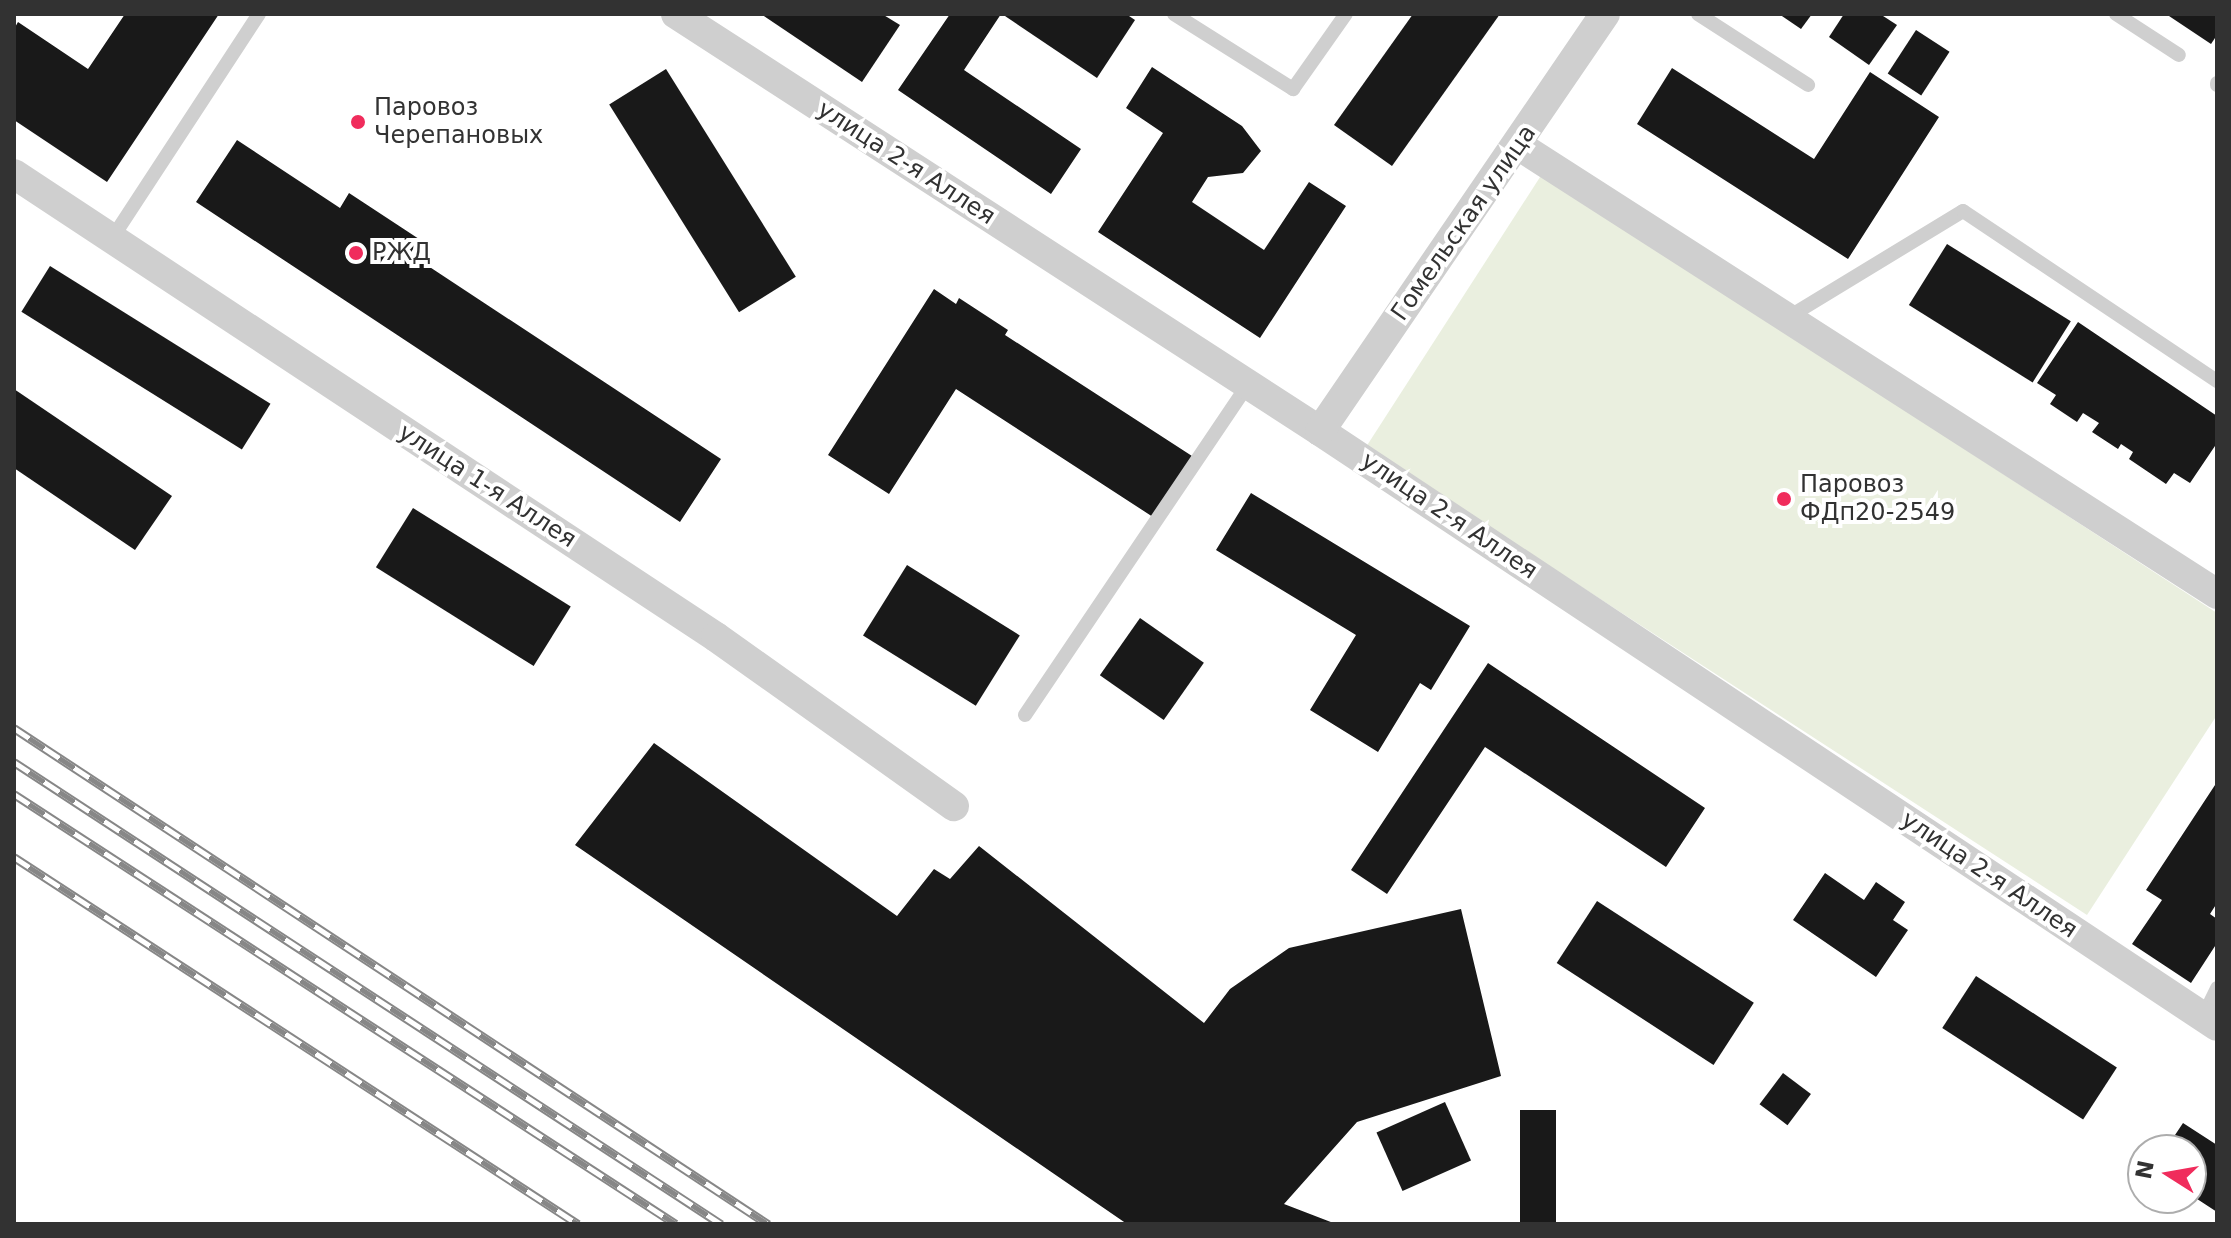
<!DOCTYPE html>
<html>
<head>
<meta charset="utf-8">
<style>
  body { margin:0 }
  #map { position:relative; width:2231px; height:1238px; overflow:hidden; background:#fff; font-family:"DejaVu Sans",sans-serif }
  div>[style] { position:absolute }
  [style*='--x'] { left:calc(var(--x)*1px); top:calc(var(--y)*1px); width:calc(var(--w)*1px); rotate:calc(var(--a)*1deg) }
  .green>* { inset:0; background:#eaefdf }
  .building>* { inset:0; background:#191919; transform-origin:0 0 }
  .lane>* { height:14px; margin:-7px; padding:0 7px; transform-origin:7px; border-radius:7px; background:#cfcfcf }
  .street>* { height:30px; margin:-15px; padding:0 15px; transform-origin:15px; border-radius:15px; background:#cfcfcf }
  .rail>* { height:9px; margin-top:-4.5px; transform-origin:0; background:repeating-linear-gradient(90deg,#fff 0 18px,#878787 0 36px); box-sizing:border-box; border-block:2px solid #878787 }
  .dots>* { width:22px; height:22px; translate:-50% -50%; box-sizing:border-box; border:4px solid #fff; border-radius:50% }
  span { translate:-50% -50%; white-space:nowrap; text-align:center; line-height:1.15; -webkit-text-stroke:8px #fff; paint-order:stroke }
  .poi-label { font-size:24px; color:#323232 }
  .left { translate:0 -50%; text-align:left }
  .street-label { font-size:24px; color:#323232 }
  .frame { position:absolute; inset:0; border:16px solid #323232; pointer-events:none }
  .north { position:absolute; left:2127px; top:1134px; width:80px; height:80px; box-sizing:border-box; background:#fff; border:2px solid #adadad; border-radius:50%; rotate:281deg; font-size:22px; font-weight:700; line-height:32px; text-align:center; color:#323232 }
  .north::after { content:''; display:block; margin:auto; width:28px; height:36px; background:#f02c5c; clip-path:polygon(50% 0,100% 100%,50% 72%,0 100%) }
</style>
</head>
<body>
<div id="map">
  <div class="green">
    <div style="clip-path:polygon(1542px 174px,2217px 613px,2217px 715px,2087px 915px,1366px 447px)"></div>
  </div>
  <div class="building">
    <div style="clip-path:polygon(125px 14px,219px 14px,107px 182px,14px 120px,14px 29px,18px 22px,88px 69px)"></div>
    <div style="clip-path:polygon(761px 14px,882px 14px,900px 25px,862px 82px)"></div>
    <div style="clip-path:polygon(950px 14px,1001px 14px,964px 70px,1081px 149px,1051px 194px,898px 90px)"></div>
    <div style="clip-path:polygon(1002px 14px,1126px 14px,1135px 20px,1097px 78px)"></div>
    <div style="clip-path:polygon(1413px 14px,1500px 14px,1392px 166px,1334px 125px)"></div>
    <div style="clip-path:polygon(1779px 14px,1812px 14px,1801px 29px)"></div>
    <div style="clip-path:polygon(1844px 14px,1880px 14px,1897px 25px,1869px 65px,1829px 37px)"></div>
    <div style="clip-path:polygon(2166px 14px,2217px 14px,2217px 35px,2211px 44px)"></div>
    <div style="left:1916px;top:30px;width:40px;height:52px;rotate:33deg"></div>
    <div style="clip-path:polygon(1152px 67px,1242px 126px,1261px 151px,1243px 173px,1208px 177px,1192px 202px,1264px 250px,1309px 182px,1346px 206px,1260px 338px,1098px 232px,1163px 133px,1126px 108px)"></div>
    <div style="clip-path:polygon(1672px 68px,1814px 159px,1870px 72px,1939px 117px,1848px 259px,1637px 124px)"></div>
    <div style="left:666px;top:69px;width:245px;height:67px;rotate:58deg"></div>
    <div style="clip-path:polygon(237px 140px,340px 208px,349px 193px,419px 239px,410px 254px,721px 459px,680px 522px,196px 202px)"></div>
    <div style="left:1947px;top:244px;width:146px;height:72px;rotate:32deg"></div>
    <div style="left:50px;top:266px;width:260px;height:54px;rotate:32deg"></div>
    <div style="clip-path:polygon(934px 289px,956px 304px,959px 298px,1008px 330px,1005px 335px,1192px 456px,1153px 517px,956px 389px,889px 494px,828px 455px)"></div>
    <div style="clip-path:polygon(2078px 322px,2217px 416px,2217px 443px,2190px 483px,2174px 473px,2166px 484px,2129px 459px,2133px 452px,2121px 444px,2118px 449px,2092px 432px,2099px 423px,2083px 413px,2077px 422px,2050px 404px,2056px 395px,2037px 383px)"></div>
    <div style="clip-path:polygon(14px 389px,172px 496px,135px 550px,14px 468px)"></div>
    <div style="clip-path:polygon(1251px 493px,1470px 626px,1431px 690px,1420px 683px,1378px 752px,1310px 710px,1356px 635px,1216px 550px)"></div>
    <div style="left:413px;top:508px;width:186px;height:70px;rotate:32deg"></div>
    <div style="left:907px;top:565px;width:133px;height:83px;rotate:32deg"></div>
    <div style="left:1140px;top:618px;width:78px;height:70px;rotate:35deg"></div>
    <div style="clip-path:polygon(1488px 663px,1705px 808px,1666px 867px,1485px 747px,1387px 894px,1351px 870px)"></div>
    <div style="clip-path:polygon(654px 743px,897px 916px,934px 869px,950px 879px,979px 846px,1204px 1023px,1230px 989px,1289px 948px,1461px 909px,1501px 1076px,1357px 1122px,1284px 1204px,1336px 1224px,1127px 1224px,575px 845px)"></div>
    <div style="clip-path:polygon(2217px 782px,2217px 903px,2210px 914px,2217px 919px,2217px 943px,2191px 983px,2132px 944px,2162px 900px,2146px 890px)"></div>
    <div style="clip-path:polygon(1825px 873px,1864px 900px,1876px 882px,1905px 902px,1893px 920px,1908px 930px,1876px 977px,1793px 920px)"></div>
    <div style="left:1597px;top:901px;width:187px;height:74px;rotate:33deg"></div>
    <div style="left:1976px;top:976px;width:168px;height:62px;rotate:33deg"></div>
    <div style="left:1783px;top:1073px;width:35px;height:39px;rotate:37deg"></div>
    <div style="left:1445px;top:1102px;width:64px;height:75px;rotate:66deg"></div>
    <div style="left:1520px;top:1110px;width:36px;height:114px"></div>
    <div style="clip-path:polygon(2183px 1123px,2217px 1145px,2217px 1212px,2191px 1195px,2191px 1150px,2165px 1150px)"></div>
  </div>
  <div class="lane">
    <div style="--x:1174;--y:14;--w:141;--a:32.2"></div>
    <div style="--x:1293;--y:89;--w:92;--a:-54.8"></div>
    <div style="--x:1698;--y:14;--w:131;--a:32.8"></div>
    <div style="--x:2116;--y:14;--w:75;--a:33.1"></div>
    <div style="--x:2217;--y:83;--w:2;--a:90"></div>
    <div style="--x:111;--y:240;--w:270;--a:-56.8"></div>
    <div style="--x:1787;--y:318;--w:206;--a:-31.3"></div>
    <div style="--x:1963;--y:211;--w:306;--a:33.8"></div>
    <div style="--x:1025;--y:715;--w:399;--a:-56"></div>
    <div style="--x:2203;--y:1017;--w:32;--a:-64"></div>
  </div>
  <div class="street">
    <div style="--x:676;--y:14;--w:767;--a:32.92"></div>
    <div style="--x:1320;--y:431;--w:1076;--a:33.56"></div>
    <div style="--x:1518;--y:145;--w:831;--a:32.71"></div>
    <div style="--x:14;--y:174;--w:841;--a:33.41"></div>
    <div style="--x:716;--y:637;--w:292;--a:35.4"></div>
    <div style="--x:1320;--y:431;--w:505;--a:-55.65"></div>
  </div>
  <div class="rail">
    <div style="--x:14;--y:728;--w:903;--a:33.34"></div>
    <div style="--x:14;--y:762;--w:845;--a:33.16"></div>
    <div style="--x:14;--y:794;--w:789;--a:33.01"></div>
    <div style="--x:14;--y:857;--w:673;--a:33.05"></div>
  </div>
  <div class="dots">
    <div style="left:358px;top:122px;background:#f02c5c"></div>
    <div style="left:356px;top:253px;background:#f02c5c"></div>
    <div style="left:1784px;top:499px;background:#f02c5c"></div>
  </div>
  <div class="poi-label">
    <span class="left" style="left:374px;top:122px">Паровоз<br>Черепановых</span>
    <span class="left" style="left:372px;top:253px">РЖД</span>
    <span class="left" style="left:1800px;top:499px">Паровоз<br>ФДп20-2549</span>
  </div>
  <div class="street-label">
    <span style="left:906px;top:163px;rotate:33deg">улица 2-я Аллея</span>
    <span style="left:1464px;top:223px;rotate:-55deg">Гомельская улица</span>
    <span style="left:487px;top:486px;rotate:33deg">улица 1-я Аллея</span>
    <span style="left:1449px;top:516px;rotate:34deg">улица 2-я Аллея</span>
    <span style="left:1989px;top:875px;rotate:34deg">улица 2-я Аллея</span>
  </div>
  <div class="frame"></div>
  <div class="north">N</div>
</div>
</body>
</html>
